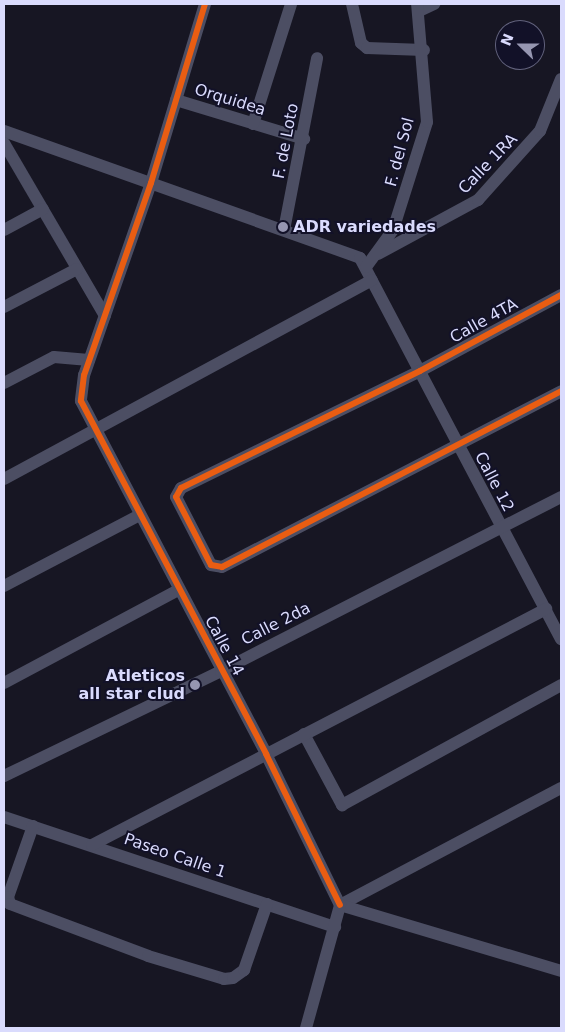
<!DOCTYPE html>
<html>
<head>
<meta charset="utf-8">
<style>
  body { margin:0 }
  #map { position:relative; width:565px; height:1032px; overflow:hidden; background:#171623; font-family:"DejaVu Sans",sans-serif }
  div>[style] { position:absolute }
  [style*='--x'] { left:calc(var(--x)*1px); top:calc(var(--y)*1px); width:calc(var(--w)*1px); rotate:calc(var(--a)*1deg) }
  .minor>* { height:12px; margin:-6px; padding:0 6px; transform-origin:6px; border-radius:6px; background:#4c4e63 }
  .cycleway>* { height:6px; margin:-3px; padding:0 3px; transform-origin:3px; border-radius:3px; background:#e95d12 }
  .dots>* { width:14px; height:14px; translate:-50% -50%; box-sizing:border-box; border:2px solid #121128; border-radius:50% }
  span { translate:-50% -50%; white-space:nowrap; text-align:center; line-height:1.15; -webkit-text-stroke:4px #121128; paint-order:stroke }
  .street-label { font-size:16px; color:#dadbfd }
  .poi-label { font-size:16px; color:#dadbfd; font-weight:700 }
  .left { translate:0 -50%; text-align:left }
  .right { translate:-100% -50%; text-align:right }
  .frame { position:absolute; inset:0; border:5px solid #dadbfd; pointer-events:none }
  .north { position:absolute; left:495px; top:20px; width:50px; height:50px; box-sizing:border-box; background:#121128; border:1px solid #62627d; border-radius:50%; rotate:292deg; font-size:14px; font-weight:700; line-height:20px; text-align:center; color:#dadbfd }
  .north::after { content:''; display:block; margin:auto; width:18px; height:22px; background:#9696b1; clip-path:polygon(50% 0,100% 100%,50% 72%,0 100%) }
</style>
</head>
<body>
<div id="map">
  <div class="minor">
    <div style="--x:205;--y:4;--w:187;--a:106.8"></div>
    <div style="--x:151;--y:183;--w:203;--a:109.2"></div>
    <div style="--x:84;--y:375;--w:26;--a:97"></div>
    <div style="--x:81;--y:401;--w:399;--a:62.3"></div>
    <div style="--x:266;--y:754;--w:168;--a:63.9"></div>
    <div style="--x:352;--y:4;--w:40;--a:77"></div>
    <div style="--x:361;--y:43;--w:8;--a:40"></div>
    <div style="--x:367;--y:48;--w:57;--a:2"></div>
    <div style="--x:419;--y:11;--w:17;--a:-25"></div>
    <div style="--x:176;--y:100;--w:134;--a:16.9"></div>
    <div style="--x:253;--y:124;--w:126;--a:-72.4"></div>
    <div style="--x:4;--y:131;--w:378;--a:19.6"></div>
    <div style="--x:360;--y:258;--w:431;--a:62.2"></div>
    <div style="--x:4;--y:143;--w:200;--a:59.7"></div>
    <div style="--x:4;--y:230;--w:44;--a:-28.3"></div>
    <div style="--x:284;--y:230;--w:175;--a:-79.1"></div>
    <div style="--x:378;--y:254;--w:114;--a:-28.4"></div>
    <div style="--x:478;--y:200;--w:93;--a:-48.1"></div>
    <div style="--x:540;--y:131;--w:56;--a:-68"></div>
    <div style="--x:366;--y:267;--w:46;--a:-53.9"></div>
    <div style="--x:393;--y:230;--w:113;--a:-72.5"></div>
    <div style="--x:427;--y:122;--w:118;--a:-94.8"></div>
    <div style="--x:561;--y:295;--w:160;--a:151.7"></div>
    <div style="--x:420;--y:371;--w:266;--a:153.9"></div>
    <div style="--x:181;--y:488;--w:10;--a:119"></div>
    <div style="--x:176;--y:497;--w:76;--a:62.8"></div>
    <div style="--x:211;--y:565;--w:11;--a:10"></div>
    <div style="--x:222;--y:567;--w:382;--a:-27.4"></div>
    <div style="--x:4;--y:307;--w:82;--a:-27.5"></div>
    <div style="--x:4;--y:383;--w:56;--a:-27.5"></div>
    <div style="--x:54;--y:357;--w:35;--a:5"></div>
    <div style="--x:4;--y:479;--w:418;--a:-28.4"></div>
    <div style="--x:4;--y:586;--w:151;--a:-27.6"></div>
    <div style="--x:4;--y:683;--w:197;--a:-28.1"></div>
    <div style="--x:304;--y:734;--w:81;--a:61.8"></div>
    <div style="--x:342;--y:805;--w:250;--a:-28.7"></div>
    <div style="--x:4;--y:776;--w:241;--a:-25.8"></div>
    <div style="--x:221;--y:671;--w:382;--a:-27.1"></div>
    <div style="--x:4;--y:817;--w:349;--a:18.4"></div>
    <div style="--x:33;--y:826;--w:75;--a:109.4"></div>
    <div style="--x:8;--y:897;--w:7;--a:74"></div>
    <div style="--x:10;--y:904;--w:147;--a:20.6"></div>
    <div style="--x:148;--y:956;--w:79;--a:16.8"></div>
    <div style="--x:224;--y:979;--w:9;--a:-6"></div>
    <div style="--x:233;--y:978;--w:14;--a:-36"></div>
    <div style="--x:244;--y:970;--w:70;--a:-70.8"></div>
    <div style="--x:92;--y:845;--w:512;--a:-27.47"></div>
    <div style="--x:340;--y:905;--w:250;--a:-27.9"></div>
    <div style="--x:340;--y:905;--w:231;--a:16.6"></div>
    <div style="--x:306;--y:1028;--w:128;--a:-74.5"></div>
  </div>
  <div class="cycleway">
    <div style="--x:205;--y:4;--w:187;--a:106.8"></div>
    <div style="--x:151;--y:183;--w:203;--a:109.2"></div>
    <div style="--x:84;--y:375;--w:26;--a:97"></div>
    <div style="--x:81;--y:401;--w:399;--a:62.3"></div>
    <div style="--x:266;--y:754;--w:168;--a:63.9"></div>
    <div style="--x:561;--y:295;--w:160;--a:151.7"></div>
    <div style="--x:420;--y:371;--w:266;--a:153.9"></div>
    <div style="--x:181;--y:488;--w:10;--a:119"></div>
    <div style="--x:176;--y:497;--w:76;--a:62.8"></div>
    <div style="--x:211;--y:565;--w:11;--a:10"></div>
    <div style="--x:222;--y:567;--w:382;--a:-27.4"></div>
  </div>
  <div class="dots">
    <div style="left:283px;top:227px;background:#9696b1"></div>
    <div style="left:195px;top:685px;background:#9696b1"></div>
  </div>
  <div class="street-label">
    <span style="left:230px;top:100px;rotate:17deg">Orquidea</span>
    <span style="left:286px;top:141px;rotate:-79deg">F. de Loto</span>
    <span style="left:400px;top:152px;rotate:-75deg">F. del Sol</span>
    <span style="left:488px;top:164px;rotate:-46deg">Calle 1RA</span>
    <span style="left:484px;top:321px;rotate:-29deg">Calle 4TA</span>
    <span style="left:494px;top:482px;rotate:62deg">Calle 12</span>
    <span style="left:276px;top:624px;rotate:-27deg">Calle 2da</span>
    <span style="left:224px;top:646px;rotate:62deg">Calle 14</span>
    <span style="left:175px;top:856px;rotate:19deg">Paseo Calle 1</span>
  </div>
  <div class="poi-label">
    <span class="left" style="left:293px;top:227px">ADR variedades</span>
    <span class="right" style="left:185px;top:685px">Atleticos<br>all star clud</span>
  </div>
  <div class="frame"></div>
  <div class="north">N</div>
</div>
</body>
</html>
